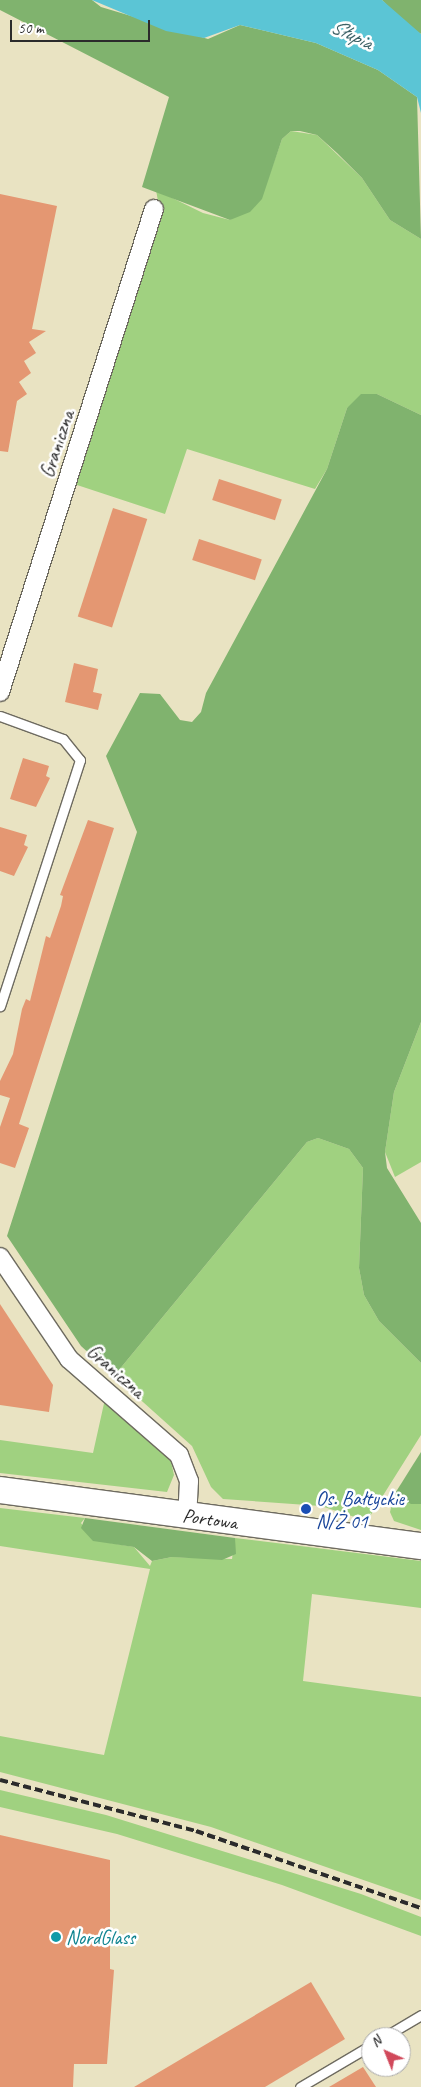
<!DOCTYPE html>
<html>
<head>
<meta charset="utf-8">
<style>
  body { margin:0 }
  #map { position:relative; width:421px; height:2087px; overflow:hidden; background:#e9e3c2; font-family:Caveat,sans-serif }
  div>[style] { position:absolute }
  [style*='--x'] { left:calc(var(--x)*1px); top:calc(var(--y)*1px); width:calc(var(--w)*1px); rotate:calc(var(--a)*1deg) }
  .green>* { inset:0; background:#a0d180 }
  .forest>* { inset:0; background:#80b36e }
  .water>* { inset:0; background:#5bc5d5 }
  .building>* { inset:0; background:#e49772; transform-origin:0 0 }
  .roads { filter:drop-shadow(1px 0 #6e6b60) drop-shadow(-1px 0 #6e6b60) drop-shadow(0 1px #6e6b60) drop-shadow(0 -1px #6e6b60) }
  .service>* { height:9px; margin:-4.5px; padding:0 4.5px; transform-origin:4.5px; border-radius:4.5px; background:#fff }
  .minor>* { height:18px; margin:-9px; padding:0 9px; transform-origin:9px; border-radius:9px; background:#fff }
  .primary>* { height:26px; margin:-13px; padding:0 13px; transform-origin:13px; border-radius:13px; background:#fff }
  .rail>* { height:4px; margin-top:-2px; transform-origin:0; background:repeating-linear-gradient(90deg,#2b2b2b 0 8px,transparent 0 12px) }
  .dots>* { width:14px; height:14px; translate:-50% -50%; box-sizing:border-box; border:2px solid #fff; border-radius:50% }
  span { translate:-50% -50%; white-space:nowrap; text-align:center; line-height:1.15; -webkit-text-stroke:5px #fff; paint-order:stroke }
  .street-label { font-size:20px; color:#2b2b2b }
  .transit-label { font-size:20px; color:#164399 }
  .left { translate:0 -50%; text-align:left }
  .culture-label { font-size:20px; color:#0d838f }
  .water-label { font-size:21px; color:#3c6166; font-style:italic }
  .north { position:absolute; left:361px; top:2027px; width:50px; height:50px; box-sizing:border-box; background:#fff; border:1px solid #aaa; border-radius:50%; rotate:316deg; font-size:14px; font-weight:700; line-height:20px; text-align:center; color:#2b2b2b }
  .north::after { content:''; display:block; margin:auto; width:18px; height:22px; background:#d1495b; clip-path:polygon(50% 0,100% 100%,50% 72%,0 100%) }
  .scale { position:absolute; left:10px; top:20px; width:140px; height:22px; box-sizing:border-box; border:2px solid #2b2b2b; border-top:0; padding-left:6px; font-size:15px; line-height:18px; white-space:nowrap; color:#2b2b2b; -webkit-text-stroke:4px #fff; paint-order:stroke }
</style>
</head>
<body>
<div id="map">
  <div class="green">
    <div style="clip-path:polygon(291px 131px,317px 135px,362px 178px,390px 220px,421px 239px,421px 415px,377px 394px,347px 408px,327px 469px,315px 489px,187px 449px,165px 514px,74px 484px,161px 218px,156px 190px,203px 213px,230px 220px,261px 199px,282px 139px)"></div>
    <div style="clip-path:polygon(421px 1022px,421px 1162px,395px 1177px,385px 1152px,394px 1092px)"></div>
    <div style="clip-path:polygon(318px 1138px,349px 1149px,363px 1168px,359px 1268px,364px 1295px,379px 1321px,421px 1363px,421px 1435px,367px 1521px,321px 1506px,223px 1499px,211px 1487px,192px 1446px,114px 1376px,307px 1142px)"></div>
    <div style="clip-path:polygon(105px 1399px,170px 1457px,174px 1475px,167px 1492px,0 1473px,0 1440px,93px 1453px)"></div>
    <div style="clip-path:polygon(394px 1495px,421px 1504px,421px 1530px,394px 1521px,390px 1512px)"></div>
    <div style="clip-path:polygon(0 1508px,85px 1518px,81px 1523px,93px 1540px,134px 1547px,150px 1566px,152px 1561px,172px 1557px,232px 1559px,235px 1538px,421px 1561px,421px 1608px,312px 1594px,303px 1681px,421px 1697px,421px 1900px,211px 1827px,0 1772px,0 1736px,104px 1755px,150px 1569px,0 1546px)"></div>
    <div style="clip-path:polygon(0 1790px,106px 1815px,361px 1894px,421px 1917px,421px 1936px,282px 1885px,117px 1834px,0 1807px)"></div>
  </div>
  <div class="forest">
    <div style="clip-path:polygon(0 0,92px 0,101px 7px,208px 39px,240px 25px,316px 43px,378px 70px,417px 97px,421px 239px,390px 220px,362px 178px,337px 153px,317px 135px,300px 131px,291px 131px,282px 139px,262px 199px,250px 212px,230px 220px,142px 187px,169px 97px,0 10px)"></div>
    <div style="clip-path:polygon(382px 0,421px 0,421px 34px,404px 23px)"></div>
    <div style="clip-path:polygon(361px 394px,377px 394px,421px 415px,421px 1022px,394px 1092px,385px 1152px,387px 1168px,421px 1223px,421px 1363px,379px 1321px,364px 1295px,359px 1268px,363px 1168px,349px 1149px,318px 1138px,307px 1142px,114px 1376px,81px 1346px,7px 1236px,137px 832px,106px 756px,140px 693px,160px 694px,180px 720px,192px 722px,201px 712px,206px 693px,327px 469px,347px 408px)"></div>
    <div style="clip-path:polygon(421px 1452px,421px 1504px,411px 1504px,394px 1495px)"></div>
    <div style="clip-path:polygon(85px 1518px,235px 1538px,236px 1554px,222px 1560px,172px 1557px,152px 1561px,134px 1547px,93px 1541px,81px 1528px)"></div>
  </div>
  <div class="water">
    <div style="clip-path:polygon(92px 0,382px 0,421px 34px,421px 113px,417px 97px,378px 70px,316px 43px,240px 25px,204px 38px,166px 31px)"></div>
  </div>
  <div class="building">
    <div style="clip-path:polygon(0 194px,57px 206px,32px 329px,46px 331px,29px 342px,36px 353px,24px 361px,31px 373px,19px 382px,27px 394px,17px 401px,8px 452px,0 451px)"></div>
    <div style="left:219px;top:479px;width:66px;height:22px;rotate:18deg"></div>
    <div style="left:113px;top:508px;width:36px;height:114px;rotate:18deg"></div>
    <div style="left:199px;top:539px;width:66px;height:22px;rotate:18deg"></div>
    <div style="clip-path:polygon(74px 663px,98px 669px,93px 692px,102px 694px,98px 710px,65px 702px)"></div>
    <div style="clip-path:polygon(23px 758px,49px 766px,46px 776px,50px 778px,36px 807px,10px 799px)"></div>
    <div style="clip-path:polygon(88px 820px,114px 828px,19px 1124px,29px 1128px,15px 1168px,0 1163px,0 1127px,10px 1098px,0 1095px,0 1081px,13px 1054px,22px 1009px,26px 999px,30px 1001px,46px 936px,50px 938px,61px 906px,63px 896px,60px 895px)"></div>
    <div style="clip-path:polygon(0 827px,27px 835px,24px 845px,28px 847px,14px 876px,0 871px)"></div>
    <div style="clip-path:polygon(0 1304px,53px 1385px,49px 1412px,0 1405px)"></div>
    <div style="clip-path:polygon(0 1835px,110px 1860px,110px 1969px,114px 1970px,107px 2064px,74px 2064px,73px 2087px,0 2087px)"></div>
    <div style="clip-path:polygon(311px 1982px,345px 2039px,265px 2087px,134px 2087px)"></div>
    <div style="clip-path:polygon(363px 2067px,376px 2087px,329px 2087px)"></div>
  </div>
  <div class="roads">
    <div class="service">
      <div style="--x:0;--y:716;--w:67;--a:20.1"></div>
      <div style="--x:63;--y:739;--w:27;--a:51"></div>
      <div style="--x:80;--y:760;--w:259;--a:108"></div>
      <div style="--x:384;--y:2037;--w:43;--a:-30.7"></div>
      <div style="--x:300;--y:2087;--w:82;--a:-30.6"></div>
    </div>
    <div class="minor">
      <div style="--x:0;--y:692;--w:507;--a:-72.32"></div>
      <div style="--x:0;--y:1257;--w:123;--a:55.9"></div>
      <div style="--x:69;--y:1359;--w:146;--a:41.1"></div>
      <div style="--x:179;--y:1455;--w:28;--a:69"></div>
      <div style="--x:189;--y:1481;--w:35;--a:93"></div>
    </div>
    <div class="primary">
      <div style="--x:0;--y:1490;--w:425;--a:7.6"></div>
    </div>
  </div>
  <div class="rail">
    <div style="--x:0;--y:1780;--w:203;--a:14.6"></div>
    <div style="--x:196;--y:1831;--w:238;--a:18.9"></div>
  </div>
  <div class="dots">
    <div style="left:306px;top:1509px;background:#1a4fb4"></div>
    <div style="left:56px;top:1937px;background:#0f9aa8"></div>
  </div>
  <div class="street-label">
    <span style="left:57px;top:444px;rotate:-72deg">Graniczna</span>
    <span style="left:116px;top:1371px;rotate:41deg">Graniczna</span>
    <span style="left:210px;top:1519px;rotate:8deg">Portowa</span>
  </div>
  <div class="transit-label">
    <span class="left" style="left:316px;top:1510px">Os. Bałtyckie<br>N/Ż 01</span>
  </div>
  <div class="culture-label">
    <span class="left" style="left:66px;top:1937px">NordGlass</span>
  </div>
  <div class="water-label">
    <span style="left:352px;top:34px;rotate:26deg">Słupia</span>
  </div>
  <div class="north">N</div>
  <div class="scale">50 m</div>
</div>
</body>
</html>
